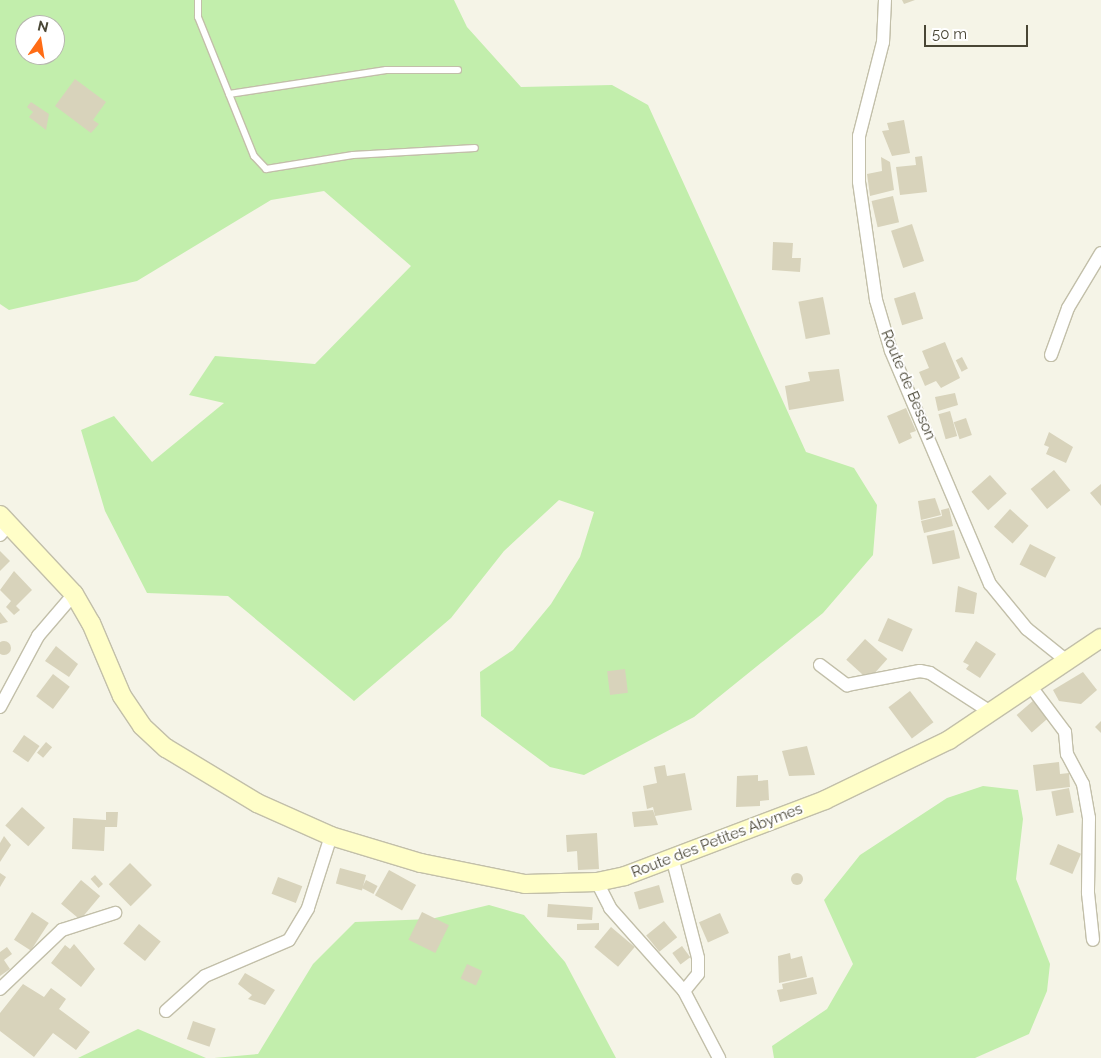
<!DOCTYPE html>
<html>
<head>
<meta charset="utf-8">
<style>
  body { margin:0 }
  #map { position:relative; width:1101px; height:1058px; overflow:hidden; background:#f5f4e7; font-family:Raleway,sans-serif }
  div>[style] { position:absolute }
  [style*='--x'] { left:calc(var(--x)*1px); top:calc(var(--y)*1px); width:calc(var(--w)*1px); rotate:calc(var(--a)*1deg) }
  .green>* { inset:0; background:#c2eeac }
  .building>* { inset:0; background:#d8d3bb; transform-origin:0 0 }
  .round { border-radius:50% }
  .roads { filter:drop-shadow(1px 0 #c2bfa9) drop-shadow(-1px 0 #c2bfa9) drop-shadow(0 1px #c2bfa9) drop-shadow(0 -1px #c2bfa9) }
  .service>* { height:6px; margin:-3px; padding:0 3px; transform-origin:3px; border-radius:3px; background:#fff }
  .minor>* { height:12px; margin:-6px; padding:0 6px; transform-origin:6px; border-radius:6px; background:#fff }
  .secondary>* { height:18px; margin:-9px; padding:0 9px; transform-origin:9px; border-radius:9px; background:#fffec8 }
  span { translate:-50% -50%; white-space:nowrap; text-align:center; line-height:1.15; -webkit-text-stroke:4px #fff; paint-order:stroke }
  .street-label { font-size:15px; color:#494635 }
  .north { position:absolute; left:15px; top:15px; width:50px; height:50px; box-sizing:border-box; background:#fff; border:1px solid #b6b5ae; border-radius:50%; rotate:13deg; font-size:14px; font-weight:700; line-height:20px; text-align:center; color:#494635 }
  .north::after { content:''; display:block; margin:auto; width:18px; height:22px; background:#ff6c15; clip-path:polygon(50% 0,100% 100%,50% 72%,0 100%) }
  .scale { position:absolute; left:924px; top:25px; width:104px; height:22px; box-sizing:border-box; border:2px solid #494635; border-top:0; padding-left:6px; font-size:15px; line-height:18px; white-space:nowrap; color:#494635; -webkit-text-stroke:4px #fff; paint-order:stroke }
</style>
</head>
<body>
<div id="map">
  <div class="green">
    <div style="clip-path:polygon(evenodd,0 0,454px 0,467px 27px,521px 87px,612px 85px,648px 105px,806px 452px,854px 468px,877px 505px,873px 555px,823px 613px,694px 717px,584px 775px,550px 767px,481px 716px,480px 672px,513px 650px,551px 604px,580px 557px,594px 512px,559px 500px,504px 551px,451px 618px,354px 701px,228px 596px,147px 593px,105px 511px,81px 430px,114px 416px,152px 462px,224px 403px,189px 395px,215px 356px,315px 364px,411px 266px,324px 191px,271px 200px,137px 281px,9px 310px,0 304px,0 0,25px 25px,55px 25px,55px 55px,25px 55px,25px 25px)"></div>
    <div style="clip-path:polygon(983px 786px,1018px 790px,1023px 819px,1016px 879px,1050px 964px,1047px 991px,1029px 1034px,975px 1058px,774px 1058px,772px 1046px,827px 1009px,853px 964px,824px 900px,860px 855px,947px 798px)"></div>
    <div style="clip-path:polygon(489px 905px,524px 915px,565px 962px,616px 1058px,214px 1058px,258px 1054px,313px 964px,355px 922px,431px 919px)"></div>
    <div style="clip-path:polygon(138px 1029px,206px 1058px,78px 1058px)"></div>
  </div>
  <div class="building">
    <div style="clip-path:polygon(902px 0,915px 0,904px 4px)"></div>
    <div style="clip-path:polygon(75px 79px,106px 102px,93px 120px,99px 124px,91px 133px,55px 106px)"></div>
    <div style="clip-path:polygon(31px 102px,49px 114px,46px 130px,29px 117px,33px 112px,27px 107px)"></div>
    <div style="clip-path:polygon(904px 120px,910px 153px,892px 156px,882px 131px,889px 130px,887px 123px)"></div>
    <div style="clip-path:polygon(922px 156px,927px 192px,900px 195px,896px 167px,916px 165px,915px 157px)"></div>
    <div style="clip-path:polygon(881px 157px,890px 162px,894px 190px,870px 196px,867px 174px,882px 171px)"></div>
    <div style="left:893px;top:196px;width:27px;height:22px;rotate:77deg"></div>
    <div style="left:912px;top:224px;width:39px;height:22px;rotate:72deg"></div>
    <div style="clip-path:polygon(773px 242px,793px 243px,792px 258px,801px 258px,800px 272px,772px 270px)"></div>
    <div style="left:915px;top:292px;width:28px;height:22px;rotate:73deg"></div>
    <div style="left:823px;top:297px;width:38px;height:25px;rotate:79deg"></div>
    <div style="clip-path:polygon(945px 342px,960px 378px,941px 388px,936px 381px,925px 386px,919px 372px,929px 368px,922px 351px)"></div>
    <div style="left:962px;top:357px;width:13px;height:7px;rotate:63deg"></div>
    <div style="clip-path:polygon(839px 369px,844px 401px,789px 410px,785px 386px,810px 381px,808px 372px)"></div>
    <div style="clip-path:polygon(955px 393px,958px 405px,938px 411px,935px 397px)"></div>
    <div style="clip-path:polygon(906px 408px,916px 431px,910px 433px,912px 438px,899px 444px,887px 416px)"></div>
    <div style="left:950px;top:411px;width:26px;height:12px;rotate:74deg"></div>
    <div style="left:966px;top:418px;width:18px;height:13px;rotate:71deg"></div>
    <div style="clip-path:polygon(1049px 432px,1073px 447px,1066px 463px,1046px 454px,1049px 447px,1044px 445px)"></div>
    <div style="left:1054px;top:470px;width:26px;height:30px;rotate:51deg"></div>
    <div style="left:990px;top:475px;width:25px;height:25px;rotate:48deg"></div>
    <div style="clip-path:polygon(1101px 484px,1101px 506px,1090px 493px)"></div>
    <div style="clip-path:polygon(935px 498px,941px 515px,921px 520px,918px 501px)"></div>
    <div style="clip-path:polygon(949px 508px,953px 526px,924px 533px,921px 521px,942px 516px,941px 510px)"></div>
    <div style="left:1010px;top:509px;width:25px;height:24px;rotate:42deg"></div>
    <div style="left:954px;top:530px;width:29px;height:28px;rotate:78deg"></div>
    <div style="left:1030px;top:544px;width:29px;height:23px;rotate:27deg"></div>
    <div style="clip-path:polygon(0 551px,10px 561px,0 571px)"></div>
    <div style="clip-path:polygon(14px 571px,32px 590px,16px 606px,20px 610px,14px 615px,6px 607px,11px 601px,0 590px)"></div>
    <div style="clip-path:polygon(958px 586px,977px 593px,974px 614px,955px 612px)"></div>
    <div style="clip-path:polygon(0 612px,8px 622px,0 624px)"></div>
    <div style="left:888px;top:618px;width:27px;height:25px;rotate:24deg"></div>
    <div style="left:865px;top:639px;width:30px;height:28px;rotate:42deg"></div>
    <div style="clip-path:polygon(976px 641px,996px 654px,980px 678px,966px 669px,969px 665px,963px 662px)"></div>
    <div class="round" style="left:-3px;top:641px;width:14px;height:14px"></div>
    <div style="clip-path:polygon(56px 646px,78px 664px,69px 677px,45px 661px)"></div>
    <div style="left:625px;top:669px;width:24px;height:18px;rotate:83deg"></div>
    <div style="clip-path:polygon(1083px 672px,1097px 690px,1081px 704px,1059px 701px,1053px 690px)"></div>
    <div style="left:53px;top:674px;width:21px;height:28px;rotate:37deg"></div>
    <div style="left:910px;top:691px;width:39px;height:27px;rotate:53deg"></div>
    <div style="left:1034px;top:700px;width:23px;height:23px;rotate:49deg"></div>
    <div style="clip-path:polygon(1101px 721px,1101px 733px,1095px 727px)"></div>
    <div style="left:24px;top:735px;width:19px;height:20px;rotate:35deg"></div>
    <div style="left:46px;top:742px;width:8px;height:14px;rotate:40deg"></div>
    <div style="clip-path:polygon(807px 746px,815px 775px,789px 776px,782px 751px)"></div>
    <div style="clip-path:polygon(1059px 762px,1060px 774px,1069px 773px,1070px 787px,1036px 791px,1033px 765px)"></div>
    <div style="clip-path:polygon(665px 765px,667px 776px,685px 773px,692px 810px,655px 816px,653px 807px,647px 809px,643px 786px,657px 783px,654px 767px)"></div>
    <div style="clip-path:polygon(758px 775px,758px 781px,768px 780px,769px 800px,760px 801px,760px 806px,736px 807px,737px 776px)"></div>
    <div style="left:1069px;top:788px;width:25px;height:18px;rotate:79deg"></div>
    <div style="left:22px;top:807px;width:31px;height:25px;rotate:42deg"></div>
    <div style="clip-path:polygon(653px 810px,658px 825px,634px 827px,632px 812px)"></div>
    <div style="clip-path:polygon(106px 812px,118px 812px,117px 827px,105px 827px,104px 851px,72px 849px,73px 818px,106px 820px)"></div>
    <div style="clip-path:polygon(597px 833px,599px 869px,578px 870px,577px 851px,567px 852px,566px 835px)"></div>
    <div style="clip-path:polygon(4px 836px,11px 845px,0 862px,0 843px)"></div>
    <div style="left:1058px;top:844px;width:25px;height:22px;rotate:23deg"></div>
    <div style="left:130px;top:863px;width:31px;height:30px;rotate:45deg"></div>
    <div style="left:340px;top:868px;width:27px;height:16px;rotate:15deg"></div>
    <div style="left:389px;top:870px;width:31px;height:29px;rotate:29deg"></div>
    <div class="round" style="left:791px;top:873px;width:12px;height:12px"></div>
    <div style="clip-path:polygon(0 873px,6px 877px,0 887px)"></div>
    <div style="left:95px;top:875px;width:12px;height:6px;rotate:48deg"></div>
    <div style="left:278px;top:877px;width:26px;height:18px;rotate:21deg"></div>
    <div style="left:81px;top:880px;width:25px;height:31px;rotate:40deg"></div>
    <div style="left:366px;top:880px;width:13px;height:9px;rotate:27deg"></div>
    <div style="left:659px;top:885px;width:18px;height:26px;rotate:74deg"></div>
    <div style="left:548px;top:904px;width:45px;height:13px;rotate:4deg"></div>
    <div style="left:32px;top:912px;width:20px;height:33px;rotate:33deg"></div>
    <div style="left:422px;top:912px;width:30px;height:31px;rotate:26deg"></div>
    <div style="left:720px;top:913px;width:22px;height:23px;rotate:66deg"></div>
    <div style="left:664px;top:921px;width:21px;height:23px;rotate:51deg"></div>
    <div style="clip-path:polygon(599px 923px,599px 930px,577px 930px,577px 924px)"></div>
    <div style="left:139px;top:924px;width:28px;height:25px;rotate:39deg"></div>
    <div style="left:611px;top:927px;width:31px;height:26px;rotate:40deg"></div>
    <div style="clip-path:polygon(74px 944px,95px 969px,81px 987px,51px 963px,65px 945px,70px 949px)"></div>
    <div style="left:682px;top:946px;width:14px;height:12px;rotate:54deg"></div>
    <div style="clip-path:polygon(7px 947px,12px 954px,4px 960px,10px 969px,0 976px,0 952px)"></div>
    <div style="clip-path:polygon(790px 953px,791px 959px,802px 956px,807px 977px,779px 983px,778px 956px)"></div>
    <div style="left:467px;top:964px;width:17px;height:16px;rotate:24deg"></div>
    <div style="clip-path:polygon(245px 973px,275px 990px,265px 1005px,248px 999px,252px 995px,238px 984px)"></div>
    <div style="clip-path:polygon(813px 977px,817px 994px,780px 1002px,777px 990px,783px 989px,782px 984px)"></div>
    <div style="clip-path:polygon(23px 984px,44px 997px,51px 988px,66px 999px,59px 1009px,90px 1032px,76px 1050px,53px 1033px,34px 1057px,0 1031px,0 1013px)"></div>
    <div style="left:193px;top:1021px;width:24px;height:19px;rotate:19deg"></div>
  </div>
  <div class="roads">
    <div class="service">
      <div style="--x:198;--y:0;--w:17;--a:90"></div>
      <div style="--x:198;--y:17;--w:150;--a:68.1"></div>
      <div style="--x:254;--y:156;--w:18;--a:47"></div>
      <div style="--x:266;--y:169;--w:88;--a:-9.1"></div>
      <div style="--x:353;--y:155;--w:122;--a:-3.3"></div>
      <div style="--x:229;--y:94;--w:159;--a:-8.7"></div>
      <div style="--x:386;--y:70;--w:72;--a:0"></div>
    </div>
    <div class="minor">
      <div style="--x:885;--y:0;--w:42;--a:92.7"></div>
      <div style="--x:883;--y:42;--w:97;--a:104.3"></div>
      <div style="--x:859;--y:136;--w:46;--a:90"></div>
      <div style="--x:859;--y:182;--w:119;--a:81.8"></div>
      <div style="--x:876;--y:300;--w:53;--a:73.6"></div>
      <div style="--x:891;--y:351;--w:253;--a:67"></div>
      <div style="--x:990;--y:584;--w:58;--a:50.6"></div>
      <div style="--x:1027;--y:629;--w:51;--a:38.7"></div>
      <div style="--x:1051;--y:355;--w:50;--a:-70.1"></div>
      <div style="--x:1068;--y:308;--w:64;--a:-59"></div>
      <div style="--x:0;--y:535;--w:14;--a:-51"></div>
      <div style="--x:820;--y:665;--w:34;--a:37"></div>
      <div style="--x:847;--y:685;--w:74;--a:-10.9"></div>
      <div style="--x:920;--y:671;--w:10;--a:11"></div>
      <div style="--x:930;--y:673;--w:74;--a:32.8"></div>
      <div style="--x:1032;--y:688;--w:55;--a:53.1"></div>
      <div style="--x:1065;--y:732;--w:22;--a:85"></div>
      <div style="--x:1067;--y:754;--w:34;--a:62"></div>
      <div style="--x:1083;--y:784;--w:35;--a:80"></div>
      <div style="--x:1089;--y:818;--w:75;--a:90.8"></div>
      <div style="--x:1088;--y:893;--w:47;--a:83.9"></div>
      <div style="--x:0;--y:707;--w:81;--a:-61.8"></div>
      <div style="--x:38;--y:636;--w:55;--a:-49.4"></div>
      <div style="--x:673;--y:861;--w:100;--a:75.5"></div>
      <div style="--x:698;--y:958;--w:16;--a:90"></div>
      <div style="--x:698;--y:974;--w:22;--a:129"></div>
      <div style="--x:597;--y:882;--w:29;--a:63"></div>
      <div style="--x:610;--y:908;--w:111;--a:48.3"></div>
      <div style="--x:684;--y:991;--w:76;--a:62.4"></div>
      <div style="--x:0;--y:989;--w:86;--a:-43.6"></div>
      <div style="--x:62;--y:930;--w:56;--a:-17.8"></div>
      <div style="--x:166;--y:1011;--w:52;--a:-41.9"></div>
      <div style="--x:205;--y:976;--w:91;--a:-23.2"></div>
      <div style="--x:289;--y:940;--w:37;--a:-59"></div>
      <div style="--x:308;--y:908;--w:76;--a:-72.3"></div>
    </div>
    <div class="secondary">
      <div style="--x:0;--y:515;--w:108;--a:46.9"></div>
      <div style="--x:74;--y:594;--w:34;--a:60"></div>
      <div style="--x:91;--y:623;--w:79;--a:67"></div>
      <div style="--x:122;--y:696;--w:36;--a:56"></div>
      <div style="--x:142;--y:726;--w:33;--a:43"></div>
      <div style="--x:166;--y:748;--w:106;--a:31.1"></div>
      <div style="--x:257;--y:803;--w:81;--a:24"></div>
      <div style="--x:331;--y:836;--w:94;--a:16.7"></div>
      <div style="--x:421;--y:863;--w:106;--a:11.4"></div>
      <div style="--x:525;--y:884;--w:72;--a:-1.6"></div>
      <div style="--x:597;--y:882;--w:29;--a:-12"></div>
      <div style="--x:625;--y:876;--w:214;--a:-20.8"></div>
      <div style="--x:825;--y:800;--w:138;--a:-25.8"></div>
      <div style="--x:949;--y:740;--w:183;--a:-33.9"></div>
    </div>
  </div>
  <div class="street-label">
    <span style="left:908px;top:385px;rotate:67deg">Route de Besson</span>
    <span style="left:717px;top:841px;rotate:-21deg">Route des Petites Abymes</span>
  </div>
  <div class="north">N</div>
  <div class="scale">50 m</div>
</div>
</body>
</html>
